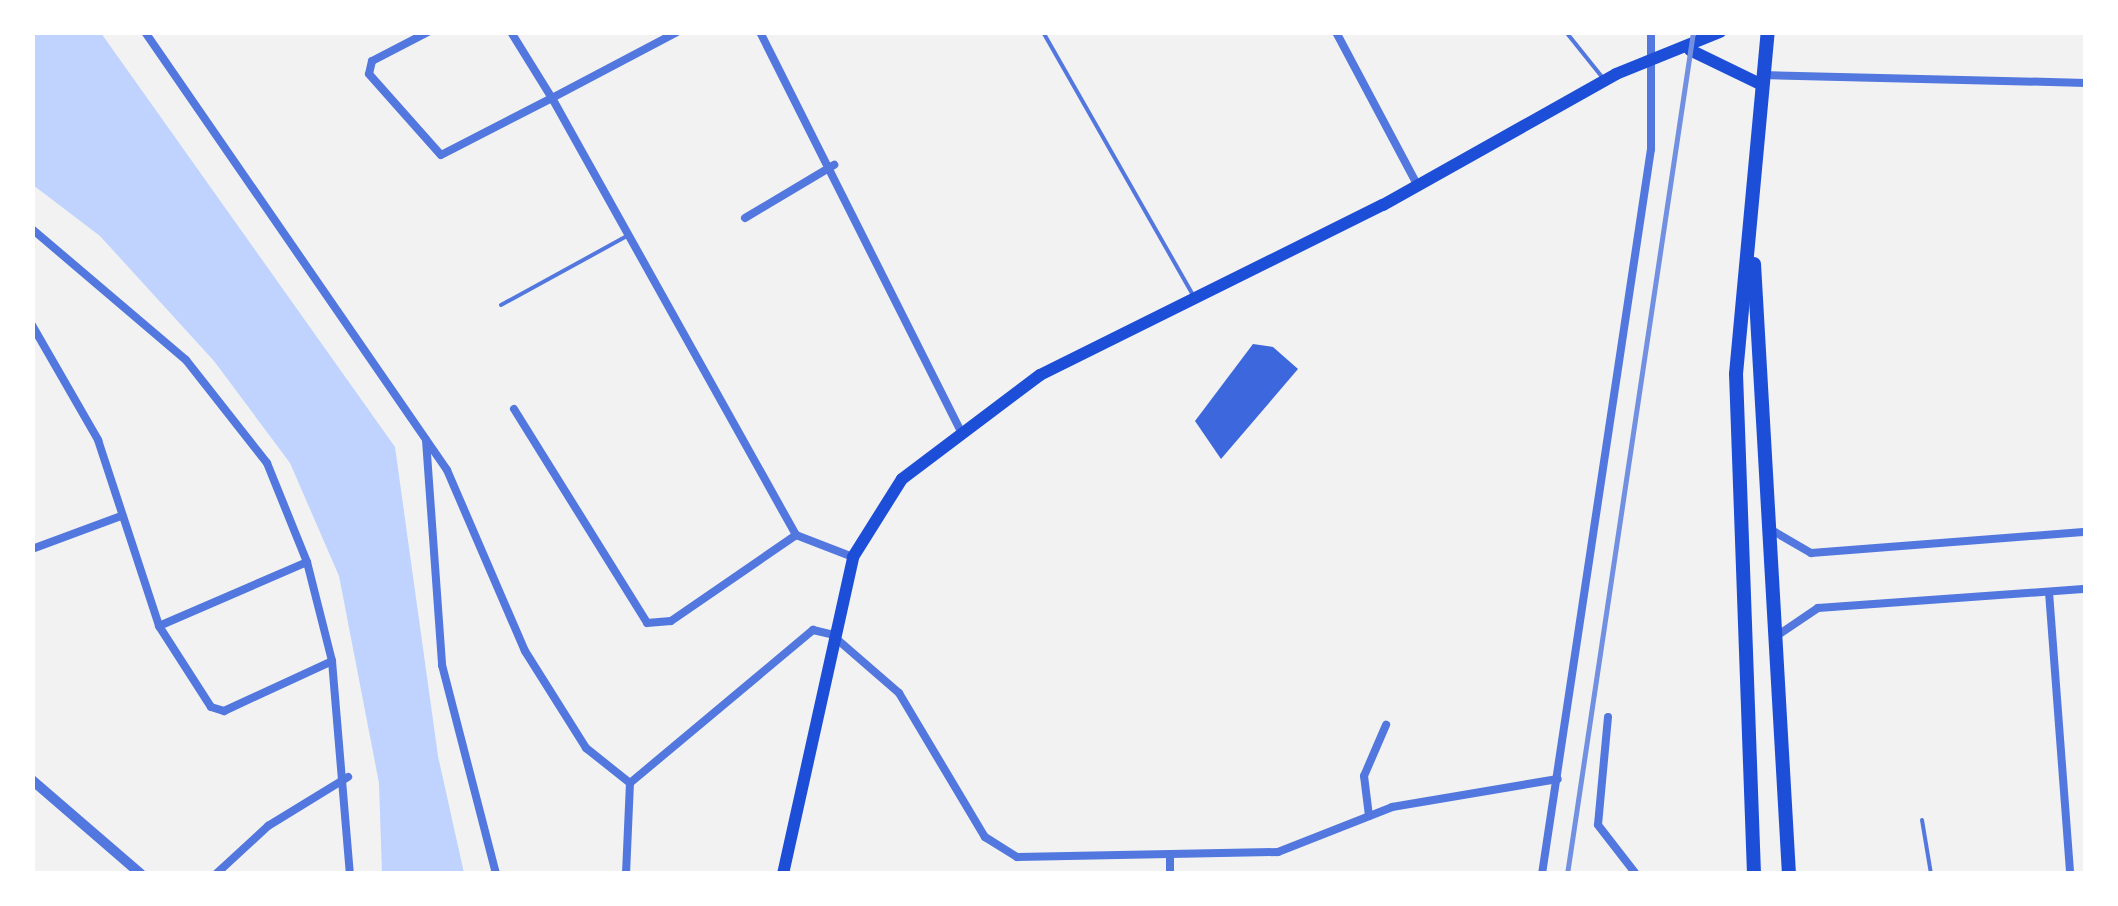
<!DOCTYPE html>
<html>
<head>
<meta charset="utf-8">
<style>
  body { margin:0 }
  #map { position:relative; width:2118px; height:906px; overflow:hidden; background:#f2f2f2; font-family:Cabin,sans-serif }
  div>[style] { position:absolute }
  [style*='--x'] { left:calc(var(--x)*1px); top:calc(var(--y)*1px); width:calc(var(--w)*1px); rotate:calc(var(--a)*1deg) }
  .water>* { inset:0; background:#bfd3fe }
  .building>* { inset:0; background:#3d67dc }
  .service>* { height:4px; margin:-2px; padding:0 2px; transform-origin:2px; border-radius:2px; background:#5277de }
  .minor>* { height:8px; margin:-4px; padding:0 4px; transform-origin:4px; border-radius:4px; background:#5277de }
  .tertiary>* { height:10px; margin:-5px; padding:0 5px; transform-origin:5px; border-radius:5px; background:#5277de }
  .primary>* { height:12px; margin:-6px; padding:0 6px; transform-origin:6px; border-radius:6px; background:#1d4ed8 }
  .trunk>* { height:14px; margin:-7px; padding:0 7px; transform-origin:7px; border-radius:7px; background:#1d4ed8 }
  .rail>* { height:5px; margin:-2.5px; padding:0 2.5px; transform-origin:2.5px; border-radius:2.5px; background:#7290e2 }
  span { translate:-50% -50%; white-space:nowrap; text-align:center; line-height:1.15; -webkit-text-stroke:10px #fff; paint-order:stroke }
  .frame { position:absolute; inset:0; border:35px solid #fff; pointer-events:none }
</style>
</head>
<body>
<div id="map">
  <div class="water">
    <div style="clip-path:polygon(32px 33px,101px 33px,395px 447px,438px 756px,464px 873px,382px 873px,379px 783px,339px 576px,290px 463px,214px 361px,100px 236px,33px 185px)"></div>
  </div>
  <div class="building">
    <div style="clip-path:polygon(1253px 344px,1273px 347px,1298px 369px,1221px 459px,1195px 421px)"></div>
  </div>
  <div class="service">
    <div style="--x:1043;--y:32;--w:301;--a:60.3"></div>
    <div style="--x:1566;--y:32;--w:58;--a:51.3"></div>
    <div style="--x:501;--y:305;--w:144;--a:-28.7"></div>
    <div style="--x:1922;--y:820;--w:55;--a:80.5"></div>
  </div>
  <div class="minor">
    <div style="--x:145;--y:32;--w:532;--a:55.41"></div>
    <div style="--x:447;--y:470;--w:197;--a:66.7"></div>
    <div style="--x:525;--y:651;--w:115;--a:57.8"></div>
    <div style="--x:586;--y:748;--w:56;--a:38.5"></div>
    <div style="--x:630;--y:783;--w:239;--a:-39.9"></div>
    <div style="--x:813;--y:630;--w:18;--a:13"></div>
    <div style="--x:831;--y:634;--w:90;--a:40.9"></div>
    <div style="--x:899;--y:693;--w:168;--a:59.2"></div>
    <div style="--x:985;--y:837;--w:38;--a:32"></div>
    <div style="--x:1017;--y:857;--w:261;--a:-1.1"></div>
    <div style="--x:1278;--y:852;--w:123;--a:-21.5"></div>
    <div style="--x:1392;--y:807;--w:168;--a:-9.6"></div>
    <div style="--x:428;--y:32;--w:63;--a:152.6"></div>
    <div style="--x:372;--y:61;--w:13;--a:103"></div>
    <div style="--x:369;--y:74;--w:108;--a:48.4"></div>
    <div style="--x:441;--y:155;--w:125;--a:-27.2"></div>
    <div style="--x:552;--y:98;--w:501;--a:60.82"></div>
    <div style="--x:511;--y:32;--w:78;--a:58.2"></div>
    <div style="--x:552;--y:98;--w:141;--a:-27.8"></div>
    <div style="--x:760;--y:32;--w:445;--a:63.3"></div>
    <div style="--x:1336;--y:32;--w:174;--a:62"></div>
    <div style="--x:1762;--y:75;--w:324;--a:1.4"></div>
    <div style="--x:745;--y:218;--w:104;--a:-30.8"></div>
    <div style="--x:32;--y:229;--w:202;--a:40.4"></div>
    <div style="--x:186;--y:360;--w:131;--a:51.8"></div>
    <div style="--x:267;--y:463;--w:107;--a:68"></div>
    <div style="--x:307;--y:562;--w:102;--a:75.8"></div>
    <div style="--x:332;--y:661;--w:214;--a:85.2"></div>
    <div style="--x:32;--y:325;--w:133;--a:60.1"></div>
    <div style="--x:98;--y:440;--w:196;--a:71.8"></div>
    <div style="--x:159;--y:626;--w:96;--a:57.3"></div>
    <div style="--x:211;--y:707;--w:14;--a:17"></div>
    <div style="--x:224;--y:711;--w:119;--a:-24.8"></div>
    <div style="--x:514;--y:409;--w:252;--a:58.1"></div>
    <div style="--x:647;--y:623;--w:24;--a:-5"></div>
    <div style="--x:671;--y:621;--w:152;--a:-34.5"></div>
    <div style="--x:796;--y:535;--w:61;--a:21.1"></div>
    <div style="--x:426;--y:440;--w:226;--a:85.9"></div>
    <div style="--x:442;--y:665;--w:216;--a:75.5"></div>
    <div style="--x:1768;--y:528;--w:50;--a:30.2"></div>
    <div style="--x:1811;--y:553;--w:276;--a:-4.4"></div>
    <div style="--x:32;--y:549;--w:95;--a:-20.3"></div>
    <div style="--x:2049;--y:592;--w:283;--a:85.7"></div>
    <div style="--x:159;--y:626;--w:161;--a:-23.4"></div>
    <div style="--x:1775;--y:637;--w:52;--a:-34"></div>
    <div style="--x:1818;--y:608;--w:269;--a:-4.1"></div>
    <div style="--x:1608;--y:717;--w:108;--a:95.3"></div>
    <div style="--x:1598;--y:825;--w:62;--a:52.2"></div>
    <div style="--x:1369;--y:816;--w:40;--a:-97.1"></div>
    <div style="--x:1364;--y:776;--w:56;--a:-66.7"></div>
    <div style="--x:216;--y:874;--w:71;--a:-42.7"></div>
    <div style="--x:268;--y:826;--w:94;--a:-31.5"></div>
    <div style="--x:626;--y:874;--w:91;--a:-87.5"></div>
    <div style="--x:1170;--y:874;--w:19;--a:-90"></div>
    <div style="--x:1542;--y:874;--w:733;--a:-81.45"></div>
    <div style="--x:1651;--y:149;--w:117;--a:-90"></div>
  </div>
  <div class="tertiary">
    <div style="--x:32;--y:780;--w:144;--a:40.8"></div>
  </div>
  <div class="primary">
    <div style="--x:1690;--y:50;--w:80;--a:25.9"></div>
    <div style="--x:783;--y:874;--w:325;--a:-77.5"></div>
    <div style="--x:853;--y:557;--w:92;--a:-57.9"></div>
    <div style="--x:902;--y:479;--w:173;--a:-37"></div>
    <div style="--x:1040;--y:375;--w:383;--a:-26.4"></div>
    <div style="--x:1383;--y:205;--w:267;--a:-29.3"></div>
    <div style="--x:1616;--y:74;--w:112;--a:-22"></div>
  </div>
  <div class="trunk">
    <div style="--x:1754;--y:264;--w:611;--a:86.72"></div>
    <div style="--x:1754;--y:874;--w:500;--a:-92.06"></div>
    <div style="--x:1736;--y:374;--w:343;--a:-84.7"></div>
  </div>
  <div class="rail">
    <div style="--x:1567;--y:874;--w:851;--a:-81.49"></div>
  </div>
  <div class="frame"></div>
</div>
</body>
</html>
